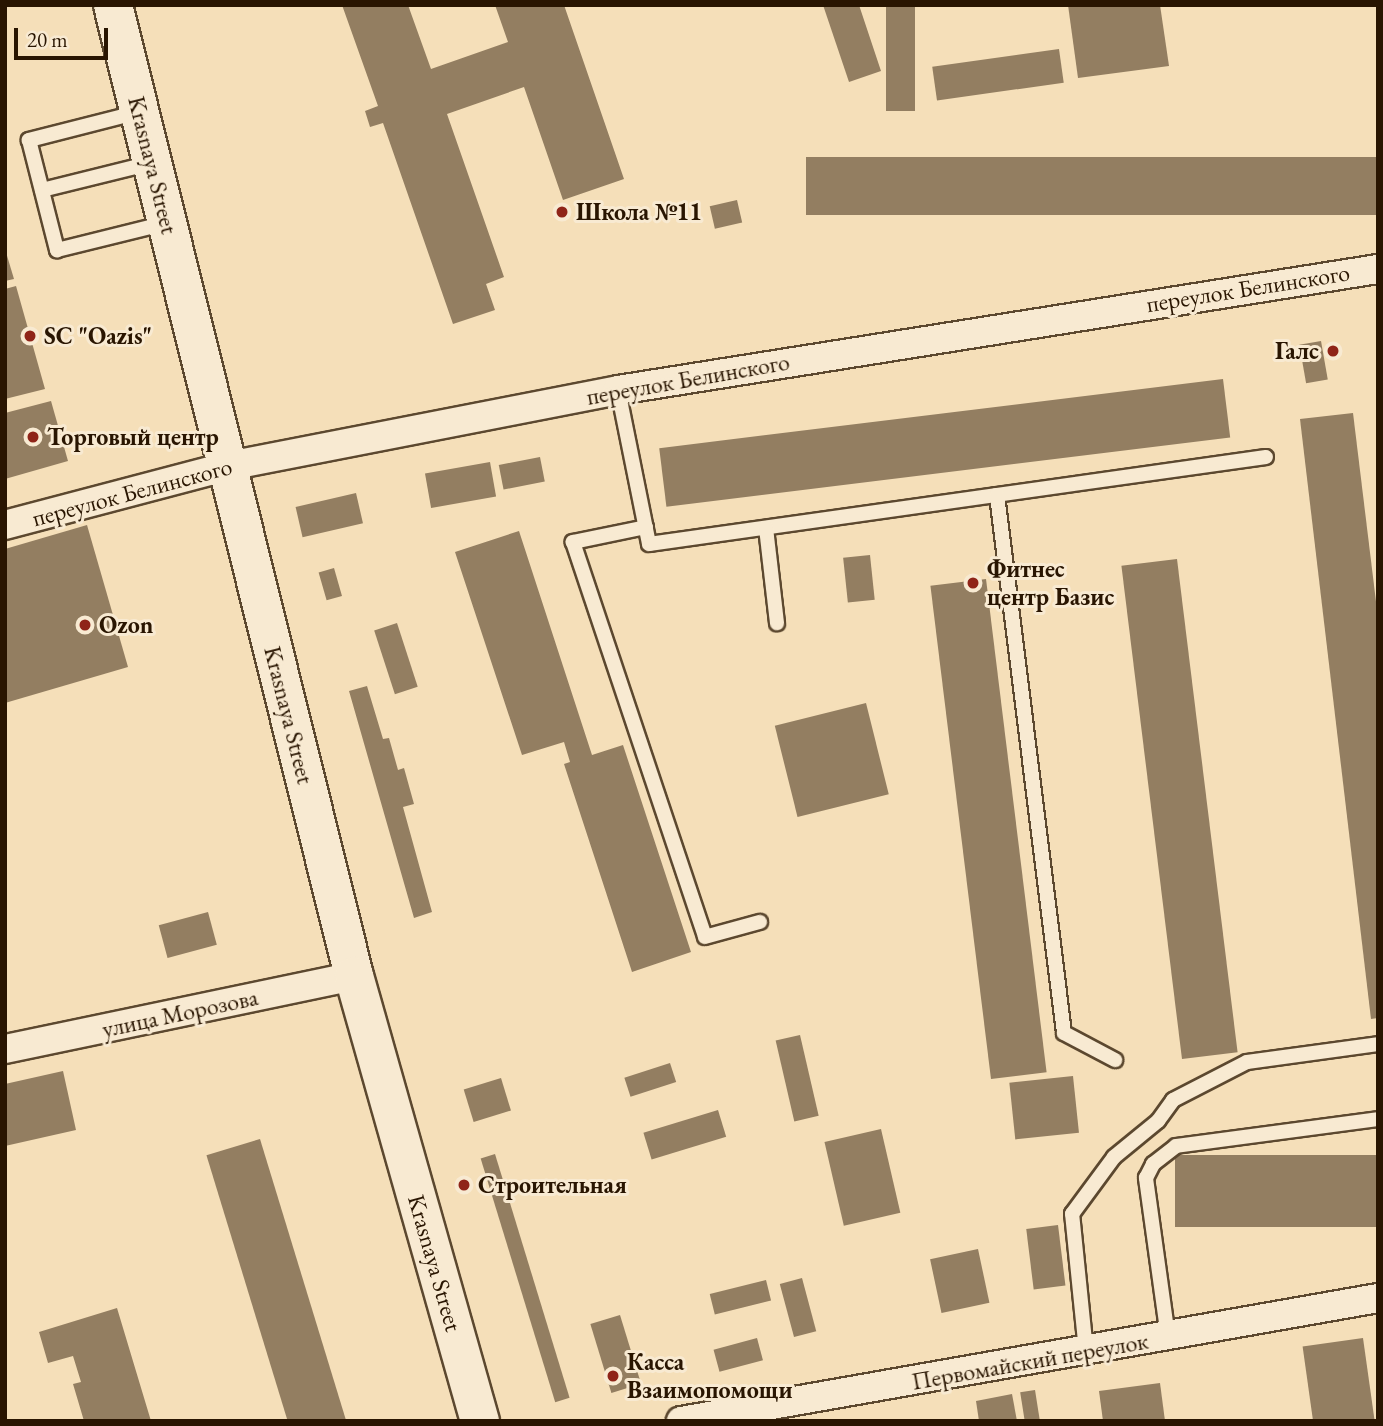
<!DOCTYPE html>
<html>
<head>
<meta charset="utf-8">
<style>
  body { margin:0 }
  #map { position:relative; width:1383px; height:1426px; overflow:hidden; background:#f5dfb9; font-family:"EB Garamond",serif }
  div>[style] { position:absolute }
  [style*='--x'] { left:calc(var(--x)*1px); top:calc(var(--y)*1px); width:calc(var(--w)*1px); rotate:calc(var(--a)*1deg) }
  .building>* { inset:0; background:#937e61; transform-origin:0 0 }
  .roads { filter:drop-shadow(2px 0 #5c482f) drop-shadow(-2px 0 #5c482f) drop-shadow(0 2px #5c482f) drop-shadow(0 -2px #5c482f) }
  .lane>* { height:14px; margin:-7px; padding:0 7px; transform-origin:7px; border-radius:7px; background:#f8ead2 }
  .street>* { height:28px; margin:-14px; padding:0 14px; transform-origin:14px; border-radius:14px; background:#f8ead2 }
  .secondary>* { height:38px; margin:-19px; padding:0 19px; transform-origin:19px; border-radius:19px; background:#f8ead2 }
  .dots>* { width:19px; height:19px; translate:-50% -50%; box-sizing:border-box; border:4px solid #f8ead2; border-radius:50% }
  span { translate:-50% -50%; white-space:nowrap; text-align:center; line-height:1.15; -webkit-text-stroke:6px #f8ead2; paint-order:stroke }
  .street-label { font-size:24px; color:#291501 }
  .poi-label { font-size:24px; color:#291501; font-weight:700 }
  .left { translate:0 -50%; text-align:left }
  .right { translate:-100% -50%; text-align:right }
  .frame { position:absolute; inset:0; border:7px solid #291501; pointer-events:none }
  .scale { position:absolute; left:14px; top:28px; width:94px; height:32px; box-sizing:border-box; border:4px solid #291501; border-top:0; padding-left:9px; font-size:21px; line-height:24px; white-space:nowrap; color:#291501; -webkit-text-stroke:5px #f8ead2; paint-order:stroke }
</style>
</head>
<body>
<div id="map">
  <div class="building">
    <div style="clip-path:polygon(342px 5px,408px 5px,431px 69px,508px 42px,495px 5px,564px 5px,624px 179px,563px 200px,524px 87px,447px 114px,504px 277px,486px 284px,495px 310px,453px 324px,383px 123px,370px 127px,365px 111px,378px 106px)"></div>
    <div style="clip-path:polygon(823px 5px,859px 5px,881px 71px,849px 82px)"></div>
    <div style="left:886px;top:5px;width:29px;height:106px"></div>
    <div style="clip-path:polygon(1068px 5px,1160px 5px,1169px 66px,1078px 78px)"></div>
    <div style="left:1059px;top:49px;width:34px;height:128px;rotate:82deg"></div>
    <div style="left:1378px;top:157px;width:58px;height:572px;rotate:90deg"></div>
    <div style="left:737px;top:200px;width:23px;height:28px;rotate:77deg"></div>
    <div style="clip-path:polygon(5px 249px,14px 279px,5px 281px)"></div>
    <div style="clip-path:polygon(16px 286px,45px 389px,5px 399px,5px 289px)"></div>
    <div style="left:1321px;top:341px;width:39px;height:22px;rotate:80deg"></div>
    <div style="left:1223px;top:379px;width:59px;height:568px;rotate:83deg"></div>
    <div style="clip-path:polygon(51px 401px,68px 461px,5px 479px,5px 413px)"></div>
    <div style="clip-path:polygon(1353px 413px,1378px 618px,1378px 1018px,1371px 1019px,1300px 419px)"></div>
    <div style="left:540px;top:457px;width:25px;height:42px;rotate:79deg"></div>
    <div style="left:490px;top:462px;width:35px;height:66px;rotate:80deg"></div>
    <div style="left:356px;top:493px;width:31px;height:62px;rotate:77deg"></div>
    <div style="clip-path:polygon(87px 525px,128px 667px,5px 703px,5px 549px)"></div>
    <div style="clip-path:polygon(519px 531px,592px 755px,623px 745px,691px 952px,632px 972px,564px 764px,570px 762px,564px 742px,522px 755px,455px 552px)"></div>
    <div style="left:870px;top:555px;width:45px;height:27px;rotate:84deg"></div>
    <div style="left:1177px;top:559px;width:497px;height:56px;rotate:83deg"></div>
    <div style="left:334px;top:568px;width:29px;height:16px;rotate:74deg"></div>
    <div style="left:986px;top:579px;width:497px;height:56px;rotate:83deg"></div>
    <div style="left:397px;top:623px;width:67px;height:24px;rotate:72deg"></div>
    <div style="clip-path:polygon(367px 686px,383px 739px,389px 738px,398px 770px,404px 768px,414px 804px,403px 807px,432px 912px,414px 918px,349px 691px)"></div>
    <div style="left:866px;top:703px;width:94px;height:94px;rotate:76deg"></div>
    <div style="left:208px;top:912px;width:34px;height:51px;rotate:75deg"></div>
    <div style="left:800px;top:1035px;width:83px;height:25px;rotate:77deg"></div>
    <div style="left:670px;top:1063px;width:20px;height:48px;rotate:72deg"></div>
    <div style="clip-path:polygon(63px 1071px,76px 1130px,5px 1146px,5px 1084px)"></div>
    <div style="left:1073px;top:1076px;width:57px;height:64px;rotate:84deg"></div>
    <div style="left:501px;top:1078px;width:34px;height:39px;rotate:73deg"></div>
    <div style="left:718px;top:1110px;width:28px;height:78px;rotate:73deg"></div>
    <div style="left:881px;top:1129px;width:86px;height:58px;rotate:77deg"></div>
    <div style="left:260px;top:1139px;width:295px;height:56px;rotate:73deg"></div>
    <div style="left:495px;top:1154px;width:255px;height:15px;rotate:73deg"></div>
    <div style="left:1378px;top:1155px;width:72px;height:203px;rotate:90deg"></div>
    <div style="left:1058px;top:1225px;width:61px;height:32px;rotate:83deg"></div>
    <div style="left:978px;top:1249px;width:55px;height:49px;rotate:78deg"></div>
    <div style="left:802px;top:1278px;width:55px;height:23px;rotate:75deg"></div>
    <div style="left:766px;top:1280px;width:21px;height:58px;rotate:76deg"></div>
    <div style="clip-path:polygon(117px 1308px,151px 1421px,84px 1421px,73px 1384px,81px 1382px,73px 1356px,48px 1363px,39px 1332px)"></div>
    <div style="left:620px;top:1315px;width:72px;height:31px;rotate:73deg"></div>
    <div style="left:757px;top:1338px;width:23px;height:45px;rotate:75deg"></div>
    <div style="left:1363px;top:1338px;width:84px;height:61px;rotate:82deg"></div>
    <div style="clip-path:polygon(1160px 1383px,1165px 1421px,1103px 1421px,1099px 1391px)"></div>
    <div style="left:1035px;top:1390px;width:30px;height:15px;rotate:81deg"></div>
    <div style="clip-path:polygon(1012px 1394px,1017px 1421px,979px 1421px,976px 1401px)"></div>
  </div>
  <div class="roads">
    <div class="lane">
      <div style="--x:139;--y:112;--w:114;--a:165.7"></div>
      <div style="--x:29;--y:140;--w:114;--a:75.7"></div>
      <div style="--x:57;--y:250;--w:112;--a:-13.9"></div>
      <div style="--x:42;--y:190;--w:112;--a:-13.9"></div>
      <div style="--x:618;--y:390;--w:157;--a:78.6"></div>
      <div style="--x:649;--y:544;--w:623;--a:-8.03"></div>
      <div style="--x:997;--y:495;--w:542;--a:82.9"></div>
      <div style="--x:1064;--y:1033;--w:58;--a:27.9"></div>
      <div style="--x:646;--y:527;--w:75;--a:168.4"></div>
      <div style="--x:573;--y:542;--w:416;--a:71.5"></div>
      <div style="--x:705;--y:937;--w:57;--a:-15.3"></div>
      <div style="--x:766;--y:528;--w:96;--a:83.4"></div>
      <div style="--x:1168;--y:1337;--w:161;--a:-97.9"></div>
      <div style="--x:1146;--y:1178;--w:16;--a:-63"></div>
      <div style="--x:1153;--y:1164;--w:29;--a:-38"></div>
      <div style="--x:1176;--y:1146;--w:204;--a:-7.6"></div>
      <div style="--x:1086;--y:1351;--w:138;--a:-95.8"></div>
      <div style="--x:1072;--y:1214;--w:71;--a:-53.6"></div>
      <div style="--x:1114;--y:1157;--w:57;--a:-39.3"></div>
      <div style="--x:1158;--y:1121;--w:26;--a:-54"></div>
      <div style="--x:1173;--y:1100;--w:83;--a:-27.2"></div>
      <div style="--x:1247;--y:1062;--w:132;--a:-7.8"></div>
    </div>
    <div class="street">
      <div style="--x:5;--y:525;--w:231;--a:-14.8"></div>
      <div style="--x:228;--y:466;--w:397;--a:-11"></div>
      <div style="--x:618;--y:390;--w:770;--a:-9.05"></div>
      <div style="--x:5;--y:1049;--w:357;--a:-11.8"></div>
      <div style="--x:681;--y:1421;--w:708;--a:-10.01"></div>
    </div>
    <div class="secondary">
      <div style="--x:113;--y:5;--w:1000;--a:76.06"></div>
      <div style="--x:354;--y:976;--w:462;--a:74.2"></div>
    </div>
  </div>
  <div class="dots">
    <div style="left:562px;top:212px;background:#8f2418"></div>
    <div style="left:30px;top:336px;background:#8f2418"></div>
    <div style="left:1333px;top:351px;background:#8f2418"></div>
    <div style="left:33px;top:437px;background:#8f2418"></div>
    <div style="left:973px;top:583px;background:#8f2418"></div>
    <div style="left:85px;top:625px;background:#8f2418"></div>
    <div style="left:464px;top:1185px;background:#8f2418"></div>
    <div style="left:613px;top:1376px;background:#8f2418"></div>
  </div>
  <div class="street-label">
    <span style="left:153px;top:165px;rotate:76deg">Krasnaya Street</span>
    <span style="left:1248px;top:288px;rotate:-9deg">переулок Белинского</span>
    <span style="left:688px;top:379px;rotate:-10deg">переулок Белинского</span>
    <span style="left:132px;top:492px;rotate:-15deg">переулок Белинского</span>
    <span style="left:289px;top:715px;rotate:76deg">Krasnaya Street</span>
    <span style="left:180px;top:1013px;rotate:-12deg">улица Морозова</span>
    <span style="left:435px;top:1263px;rotate:74deg">Krasnaya Street</span>
    <span style="left:1030px;top:1361px;rotate:-10deg">Первомайский переулок</span>
  </div>
  <div class="poi-label">
    <span class="left" style="left:576px;top:212px">Школа №11</span>
    <span class="left" style="left:44px;top:336px">SC "Oazis"</span>
    <span class="right" style="left:1319px;top:351px">Галс</span>
    <span class="left" style="left:47px;top:437px">Торговый центр</span>
    <span class="left" style="left:987px;top:583px">Фитнес<br>центр Базис</span>
    <span class="left" style="left:99px;top:625px">Ozon</span>
    <span class="left" style="left:478px;top:1185px">Строительная</span>
    <span class="left" style="left:627px;top:1376px">Касса<br>Взаимопомощи</span>
  </div>
  <div class="frame"></div>
  <div class="scale">20 m</div>
</div>
</body>
</html>
